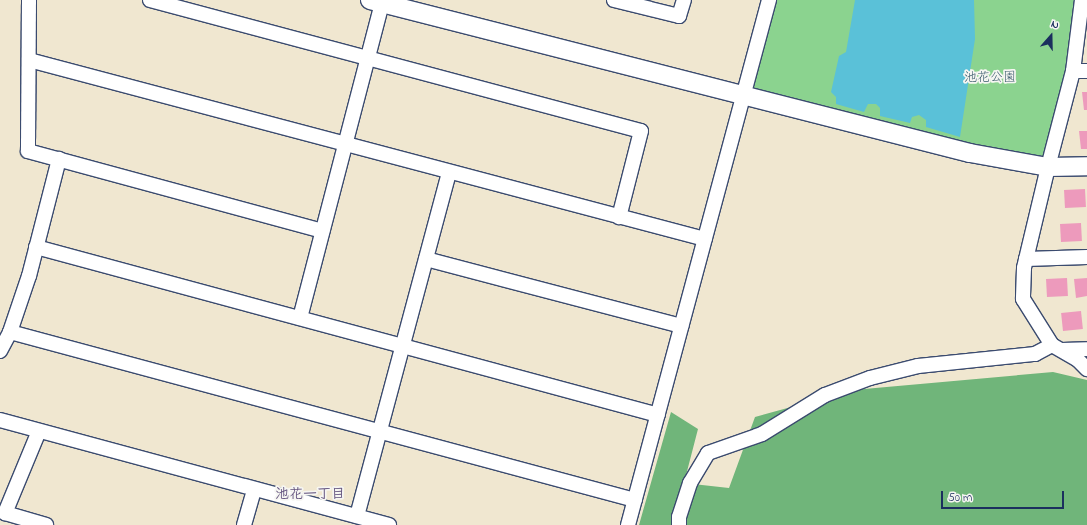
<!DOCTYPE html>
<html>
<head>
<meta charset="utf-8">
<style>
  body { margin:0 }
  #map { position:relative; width:1087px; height:525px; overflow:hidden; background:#f0e7d0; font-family:"Indie Flower","Klee One",sans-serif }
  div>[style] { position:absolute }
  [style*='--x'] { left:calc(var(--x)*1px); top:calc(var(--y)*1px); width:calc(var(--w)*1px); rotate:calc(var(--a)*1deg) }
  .green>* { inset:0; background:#8bd38f }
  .forest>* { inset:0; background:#70b57a }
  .water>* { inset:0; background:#5ac1d8 }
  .building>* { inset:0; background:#ed9abc; transform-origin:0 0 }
  .roads { filter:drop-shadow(1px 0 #3b4b6f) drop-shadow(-1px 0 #3b4b6f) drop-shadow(0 1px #3b4b6f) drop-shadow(0 -1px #3b4b6f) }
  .minor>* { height:14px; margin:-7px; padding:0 7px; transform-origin:7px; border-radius:7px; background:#fff }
  .tertiary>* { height:18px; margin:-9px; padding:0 9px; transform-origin:9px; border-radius:9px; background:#fff }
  span { translate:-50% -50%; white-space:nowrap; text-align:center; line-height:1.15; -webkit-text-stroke:3.5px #f6f6f2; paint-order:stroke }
  .park-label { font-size:13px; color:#37586a }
  .neighbourhood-label { font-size:14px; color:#64547f; font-weight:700 }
  .north { position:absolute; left:1031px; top:16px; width:40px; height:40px; -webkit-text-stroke:3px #f6f6f2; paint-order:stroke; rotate:20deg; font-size:11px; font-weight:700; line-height:16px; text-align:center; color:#1b2f5e }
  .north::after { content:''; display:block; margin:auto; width:14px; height:18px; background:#1b2f5e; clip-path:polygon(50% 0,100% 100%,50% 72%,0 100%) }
  .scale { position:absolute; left:941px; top:491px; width:123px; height:18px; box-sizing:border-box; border:2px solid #1b2f5e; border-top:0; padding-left:5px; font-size:12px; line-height:14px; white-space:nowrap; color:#1b2f5e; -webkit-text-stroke:3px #f6f6f2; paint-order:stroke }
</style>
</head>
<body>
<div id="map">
  <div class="green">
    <div style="clip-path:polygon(769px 0,1082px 0,1048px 167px,743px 96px)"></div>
  </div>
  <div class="forest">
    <div style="clip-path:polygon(1053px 372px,1087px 380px,1087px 525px,639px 525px,671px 412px,698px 429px,684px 483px,729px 488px,755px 417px,853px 390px)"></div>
  </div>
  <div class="water">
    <div style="clip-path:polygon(855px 0,974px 0,975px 39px,960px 137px,926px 127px,926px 120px,919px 115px,912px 117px,910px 123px,880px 116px,880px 108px,876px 104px,868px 104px,864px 112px,836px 104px,836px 97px,831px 92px,839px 56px,846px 52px)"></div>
  </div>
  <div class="building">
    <div style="clip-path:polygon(1082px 92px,1087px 92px,1087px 110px,1084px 110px)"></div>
    <div style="clip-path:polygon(1079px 131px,1087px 131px,1087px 149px,1081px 149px)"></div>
    <div style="left:1085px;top:189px;width:18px;height:21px;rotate:87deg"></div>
    <div style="left:1081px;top:223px;width:18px;height:21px;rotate:87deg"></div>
    <div style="left:1067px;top:278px;width:18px;height:21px;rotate:87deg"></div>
    <div style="clip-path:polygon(1087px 278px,1087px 296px,1076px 298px,1074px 279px)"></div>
    <div style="left:1081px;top:311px;width:18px;height:20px;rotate:84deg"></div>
  </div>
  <div class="roads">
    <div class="minor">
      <div style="--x:29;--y:0;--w:151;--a:90.4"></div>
      <div style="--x:28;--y:151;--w:305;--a:15.2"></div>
      <div style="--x:150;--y:0;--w:508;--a:14.94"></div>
      <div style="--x:641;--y:131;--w:89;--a:104.3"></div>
      <div style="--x:614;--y:0;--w:67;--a:13.8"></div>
      <div style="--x:679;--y:16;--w:17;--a:-73"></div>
      <div style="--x:1082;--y:0;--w:72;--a:97.2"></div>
      <div style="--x:1073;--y:71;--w:99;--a:104.6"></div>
      <div style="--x:1048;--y:167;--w:104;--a:103.4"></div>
      <div style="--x:1024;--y:268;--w:31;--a:92"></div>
      <div style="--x:1023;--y:299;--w:54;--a:57.8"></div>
      <div style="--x:1052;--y:345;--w:30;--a:30"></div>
      <div style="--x:1078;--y:360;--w:13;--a:45"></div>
      <div style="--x:29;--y:60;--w:699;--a:14.83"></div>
      <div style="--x:1073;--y:71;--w:14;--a:0"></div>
      <div style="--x:36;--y:247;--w:644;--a:15.11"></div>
      <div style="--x:426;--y:259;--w:264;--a:14.7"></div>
      <div style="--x:1026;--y:259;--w:61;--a:-1.9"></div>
      <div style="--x:300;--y:318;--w:329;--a:-75.4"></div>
      <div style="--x:10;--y:332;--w:647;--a:15.05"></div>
      <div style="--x:1062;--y:350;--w:25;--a:-2"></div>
      <div style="--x:0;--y:351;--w:21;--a:-62"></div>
      <div style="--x:10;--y:332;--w:59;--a:-71.3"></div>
      <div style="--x:29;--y:276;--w:121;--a:-75.6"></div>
      <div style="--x:0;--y:420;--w:403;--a:15.1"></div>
      <div style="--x:39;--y:431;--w:89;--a:112.5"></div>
      <div style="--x:5;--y:513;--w:43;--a:16.3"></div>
      <div style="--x:357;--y:516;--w:356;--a:-75"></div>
      <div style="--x:244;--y:525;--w:37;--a:-74"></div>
      <div style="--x:628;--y:525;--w:544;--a:-74.97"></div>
      <div style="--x:679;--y:525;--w:8;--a:-90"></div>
      <div style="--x:679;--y:517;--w:36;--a:-72"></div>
      <div style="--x:690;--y:483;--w:35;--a:-59"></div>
      <div style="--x:708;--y:453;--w:57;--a:-19.4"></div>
      <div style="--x:762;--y:434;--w:74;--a:-31.8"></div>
      <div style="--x:825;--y:395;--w:48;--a:-20.7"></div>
      <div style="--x:870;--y:378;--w:49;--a:-14"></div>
      <div style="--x:918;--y:366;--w:118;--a:-5.9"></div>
      <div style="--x:1035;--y:354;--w:19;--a:-28"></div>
    </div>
    <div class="tertiary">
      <div style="--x:370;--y:0;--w:619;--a:14.31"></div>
      <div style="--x:970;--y:153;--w:79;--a:10.2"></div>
      <div style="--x:1048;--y:167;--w:39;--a:-1"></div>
    </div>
  </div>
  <div class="park-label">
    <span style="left:990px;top:78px">池花公園</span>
  </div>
  <div class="neighbourhood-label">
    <span style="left:310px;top:495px">池花一丁目</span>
  </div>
  <div class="north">N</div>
  <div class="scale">50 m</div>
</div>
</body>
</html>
